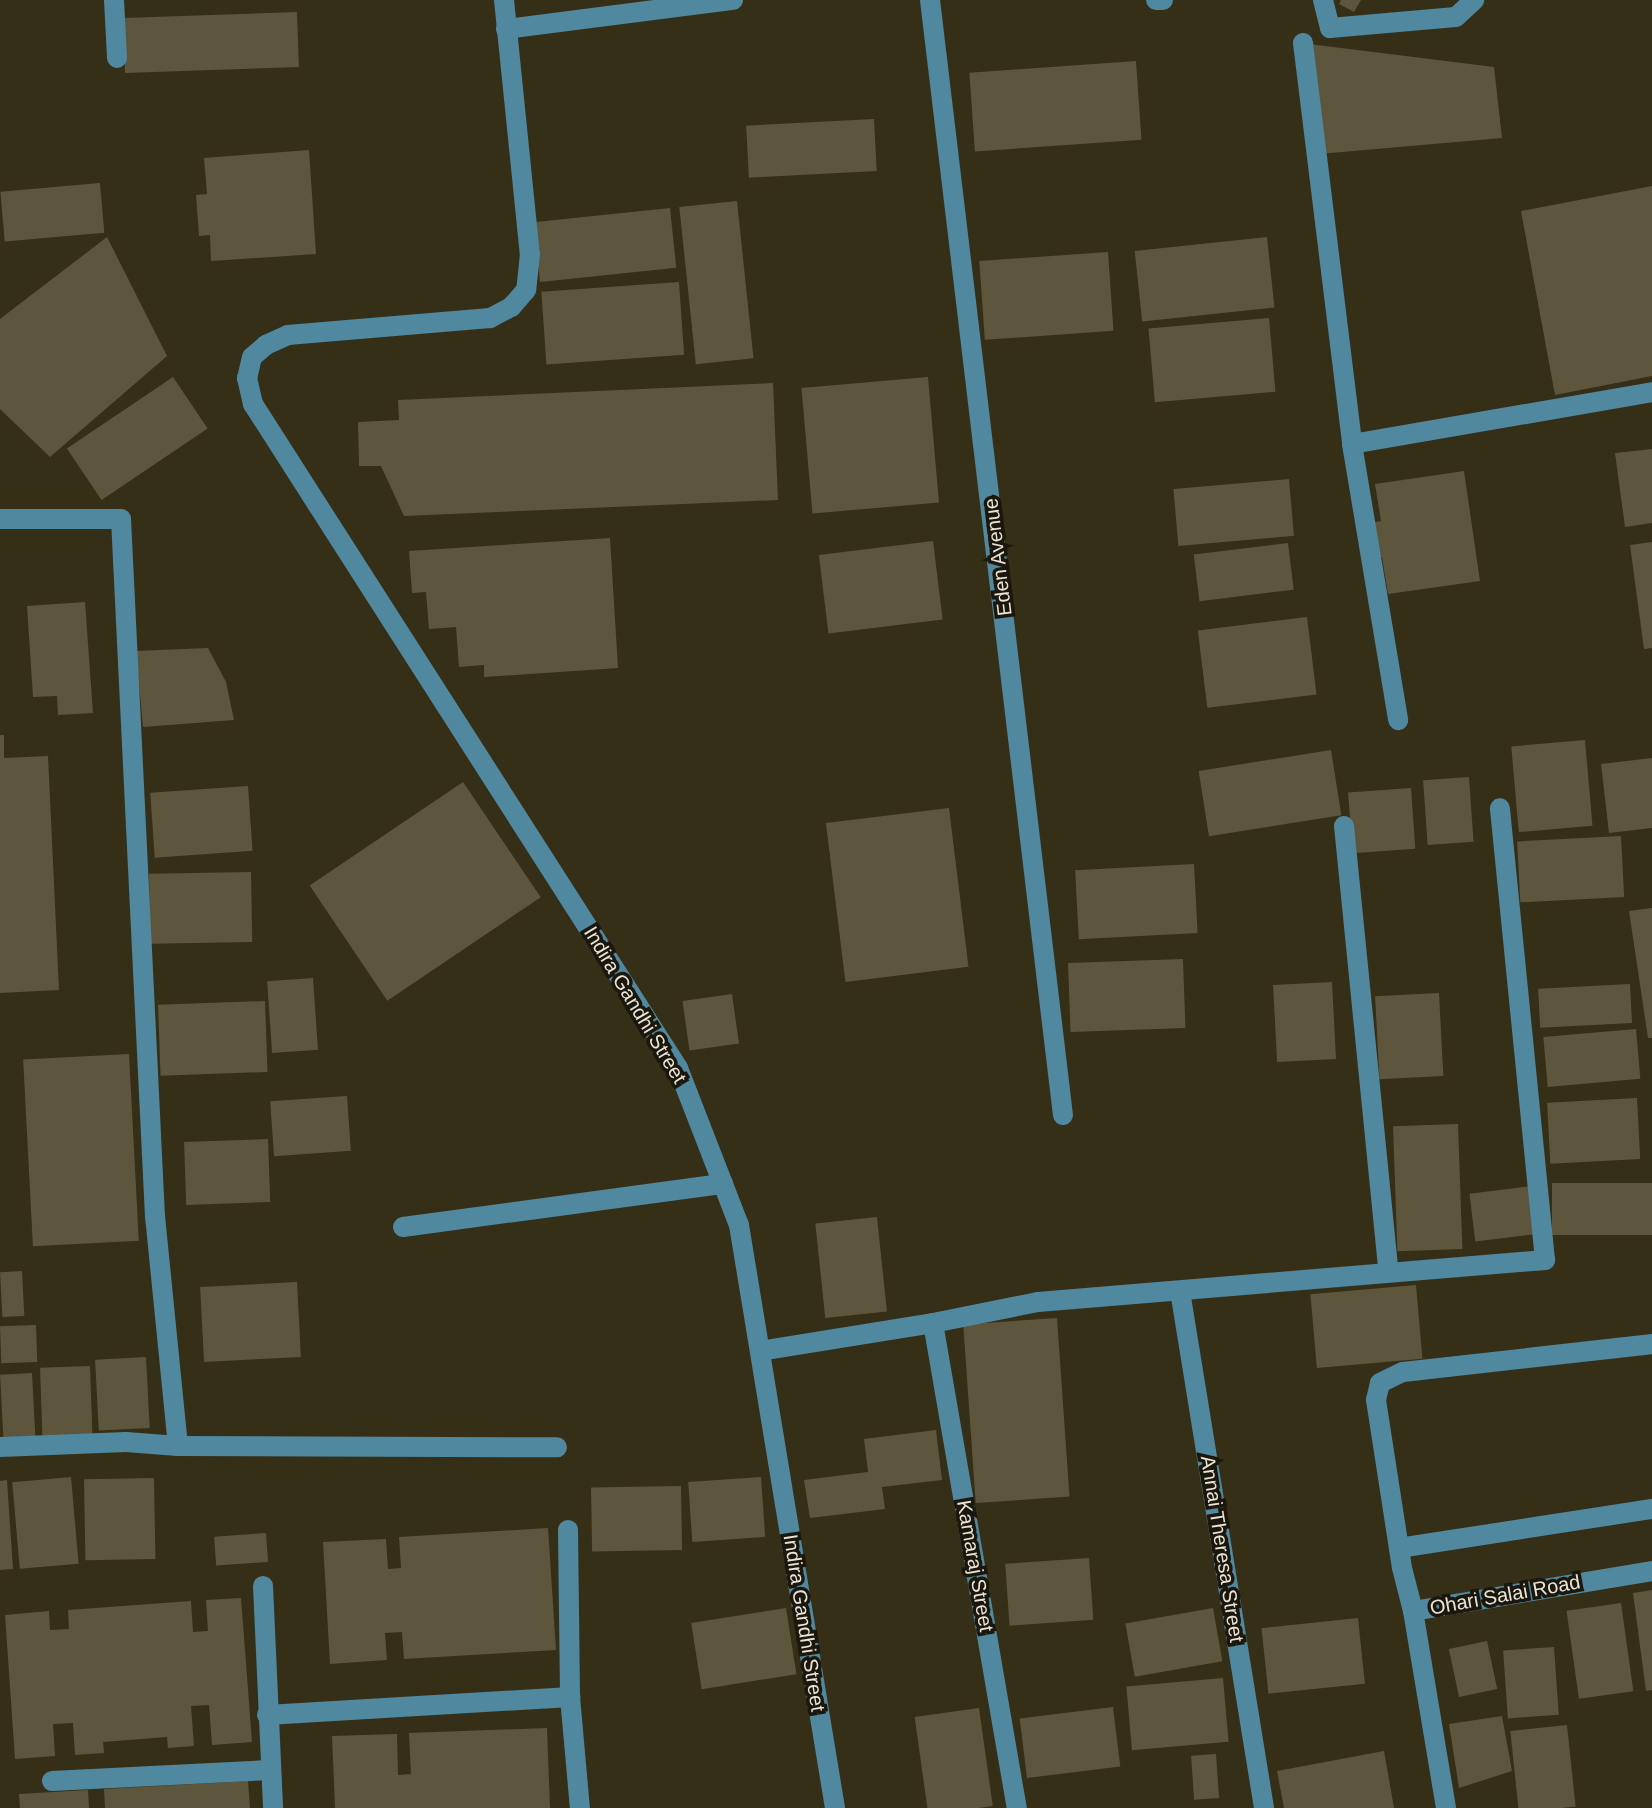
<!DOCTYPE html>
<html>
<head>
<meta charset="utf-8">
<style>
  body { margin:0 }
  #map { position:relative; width:1652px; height:1808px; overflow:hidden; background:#362f17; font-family:Arial,sans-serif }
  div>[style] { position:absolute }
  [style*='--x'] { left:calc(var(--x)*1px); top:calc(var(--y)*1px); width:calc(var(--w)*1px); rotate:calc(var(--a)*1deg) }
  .building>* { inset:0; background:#5d553c; transform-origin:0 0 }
  .minor>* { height:20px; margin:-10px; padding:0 10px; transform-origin:10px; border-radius:10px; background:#50889f }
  span { translate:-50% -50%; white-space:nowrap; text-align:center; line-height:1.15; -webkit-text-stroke:7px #1b170d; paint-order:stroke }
  .street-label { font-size:20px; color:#e9e4d6 }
</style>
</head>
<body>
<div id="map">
  <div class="building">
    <div style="clip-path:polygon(1341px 0,1361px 0,1354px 12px,1339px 4px)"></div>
    <div style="left:297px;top:12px;width:55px;height:174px;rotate:88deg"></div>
    <div style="clip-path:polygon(1309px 44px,1494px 67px,1502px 138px,1319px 154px)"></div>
    <div style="left:1136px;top:61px;width:79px;height:167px;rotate:86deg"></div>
    <div style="left:874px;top:119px;width:52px;height:128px;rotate:87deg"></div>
    <div style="clip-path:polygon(309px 150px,316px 254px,211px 261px,210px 235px,199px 236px,196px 195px,207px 194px,204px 158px)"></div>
    <div style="left:100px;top:183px;width:50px;height:100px;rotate:85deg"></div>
    <div style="clip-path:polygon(1652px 186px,1652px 376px,1555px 395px,1521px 211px)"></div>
    <div style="left:737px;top:201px;width:158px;height:58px;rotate:84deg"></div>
    <div style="left:670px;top:208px;width:60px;height:137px;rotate:84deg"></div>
    <div style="clip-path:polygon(107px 237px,167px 356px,50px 457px,0 409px,0 319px)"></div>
    <div style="left:1267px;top:237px;width:71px;height:133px;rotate:84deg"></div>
    <div style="left:1108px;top:252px;width:79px;height:129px;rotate:86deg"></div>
    <div style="left:679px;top:282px;width:73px;height:138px;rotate:86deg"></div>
    <div style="left:1269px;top:318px;width:74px;height:121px;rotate:85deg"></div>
    <div style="left:173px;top:377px;width:62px;height:128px;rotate:56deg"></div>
    <div style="left:928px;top:377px;width:126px;height:127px;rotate:85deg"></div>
    <div style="clip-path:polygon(773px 383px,778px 500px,404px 516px,381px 466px,359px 466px,358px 422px,399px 420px,398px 400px)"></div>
    <div style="clip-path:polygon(1652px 449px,1652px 523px,1625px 527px,1615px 453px)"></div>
    <div style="clip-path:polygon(1464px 471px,1480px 581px,1388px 594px,1382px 557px,1375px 558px,1370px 523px,1381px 521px,1375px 484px)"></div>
    <div style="left:1289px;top:479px;width:57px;height:116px;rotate:85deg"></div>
    <div style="clip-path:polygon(610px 538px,618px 668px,484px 677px,484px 665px,459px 667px,456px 627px,429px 629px,426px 592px,412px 593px,409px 551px)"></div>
    <div style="left:933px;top:541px;width:79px;height:115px;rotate:83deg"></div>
    <div style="clip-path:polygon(1652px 542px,1652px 648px,1644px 649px,1630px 545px)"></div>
    <div style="left:1288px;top:543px;width:47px;height:95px;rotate:83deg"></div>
    <div style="clip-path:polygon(85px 602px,93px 713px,58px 715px,57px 696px,33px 697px,27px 606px)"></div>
    <div style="left:1307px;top:617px;width:78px;height:110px;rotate:83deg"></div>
    <div style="clip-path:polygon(208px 648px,226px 682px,234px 720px,143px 727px,136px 651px)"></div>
    <div style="clip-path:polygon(0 735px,4px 735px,4px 758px,48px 756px,59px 990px,0 993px)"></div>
    <div style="left:1585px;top:740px;width:86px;height:74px;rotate:85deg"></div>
    <div style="left:1331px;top:750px;width:66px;height:134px;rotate:81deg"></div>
    <div style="clip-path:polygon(1652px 758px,1652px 828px,1609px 833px,1601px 764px)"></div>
    <div style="left:1469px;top:777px;width:65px;height:46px;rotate:86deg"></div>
    <div style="left:463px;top:782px;width:139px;height:185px;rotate:56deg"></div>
    <div style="left:248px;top:786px;width:65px;height:98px;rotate:86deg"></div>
    <div style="left:1411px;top:788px;width:61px;height:63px;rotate:86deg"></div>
    <div style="left:949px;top:808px;width:160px;height:124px;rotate:83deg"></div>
    <div style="left:1621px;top:836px;width:61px;height:104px;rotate:87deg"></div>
    <div style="left:1194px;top:864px;width:69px;height:119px;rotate:87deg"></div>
    <div style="left:251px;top:872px;width:70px;height:102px;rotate:89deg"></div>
    <div style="clip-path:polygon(1652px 908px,1652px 1038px,1648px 1038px,1629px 911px)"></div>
    <div style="left:1183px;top:959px;width:69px;height:115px;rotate:88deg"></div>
    <div style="left:313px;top:978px;width:72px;height:46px;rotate:86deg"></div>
    <div style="left:1332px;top:982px;width:77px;height:59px;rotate:87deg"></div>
    <div style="left:1630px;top:984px;width:39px;height:92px;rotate:87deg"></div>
    <div style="left:1439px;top:993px;width:83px;height:64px;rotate:87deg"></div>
    <div style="left:732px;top:994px;width:50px;height:50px;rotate:82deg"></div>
    <div style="left:265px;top:1001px;width:71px;height:107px;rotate:88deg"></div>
    <div style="left:1636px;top:1029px;width:50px;height:93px;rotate:85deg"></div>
    <div style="left:129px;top:1054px;width:187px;height:106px;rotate:87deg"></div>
    <div style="left:347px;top:1096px;width:55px;height:77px;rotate:86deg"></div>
    <div style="left:1637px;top:1098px;width:61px;height:90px;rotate:87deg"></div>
    <div style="left:1458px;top:1124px;width:125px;height:65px;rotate:88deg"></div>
    <div style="left:268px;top:1139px;width:63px;height:84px;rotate:88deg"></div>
    <div style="left:1652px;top:1183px;width:52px;height:100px;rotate:90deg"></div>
    <div style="left:1533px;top:1186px;width:48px;height:64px;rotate:83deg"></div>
    <div style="left:877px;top:1217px;width:95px;height:62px;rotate:84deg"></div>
    <div style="left:22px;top:1271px;width:45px;height:22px;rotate:87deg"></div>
    <div style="left:297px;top:1282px;width:75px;height:97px;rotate:87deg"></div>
    <div style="left:1416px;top:1285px;width:74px;height:106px;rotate:85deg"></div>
    <div style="left:1057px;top:1318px;width:179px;height:94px;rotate:86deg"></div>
    <div style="left:36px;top:1325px;width:37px;height:36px;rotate:88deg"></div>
    <div style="left:146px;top:1357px;width:71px;height:51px;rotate:87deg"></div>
    <div style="left:90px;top:1366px;width:71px;height:50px;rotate:88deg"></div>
    <div style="left:32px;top:1373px;width:63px;height:32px;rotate:87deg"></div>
    <div style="clip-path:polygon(936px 1430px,942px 1480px,882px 1487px,885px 1509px,810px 1518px,804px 1480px,868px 1472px,864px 1439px)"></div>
    <div style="left:71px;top:1477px;width:87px;height:59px;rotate:85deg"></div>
    <div style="left:761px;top:1477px;width:60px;height:73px;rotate:86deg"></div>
    <div style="left:154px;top:1478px;width:81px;height:70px;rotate:89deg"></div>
    <div style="clip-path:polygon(7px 1480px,13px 1569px,0 1570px,0 1481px)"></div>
    <div style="left:681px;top:1486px;width:64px;height:90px;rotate:89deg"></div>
    <div style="clip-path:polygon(548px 1528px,556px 1650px,404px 1659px,402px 1632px,385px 1633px,387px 1660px,330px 1664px,323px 1542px,386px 1539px,388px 1569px,401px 1568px,399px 1537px)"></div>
    <div style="left:266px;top:1533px;width:29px;height:52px;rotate:86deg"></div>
    <div style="left:1089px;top:1558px;width:62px;height:84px;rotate:86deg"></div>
    <div style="clip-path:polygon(1652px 1590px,1652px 1690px,1646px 1691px,1633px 1593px)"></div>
    <div style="clip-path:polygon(241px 1598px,252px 1742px,212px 1745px,209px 1705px,191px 1706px,194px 1746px,168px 1748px,167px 1737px,103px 1742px,104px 1753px,75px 1755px,73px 1723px,53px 1724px,55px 1756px,15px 1759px,5px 1615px,49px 1611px,50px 1630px,69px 1629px,68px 1610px,191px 1601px,193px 1632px,208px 1631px,206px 1600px)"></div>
    <div style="left:1621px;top:1603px;width:89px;height:55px;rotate:82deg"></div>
    <div style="left:786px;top:1608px;width:67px;height:96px;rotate:81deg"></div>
    <div style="left:1213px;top:1608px;width:54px;height:89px;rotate:80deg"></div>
    <div style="left:1358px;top:1618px;width:66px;height:97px;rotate:84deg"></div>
    <div style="left:1487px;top:1641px;width:49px;height:39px;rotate:78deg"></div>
    <div style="left:1554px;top:1647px;width:68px;height:51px;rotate:86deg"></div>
    <div style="left:1223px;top:1678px;width:64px;height:97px;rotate:85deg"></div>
    <div style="left:1113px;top:1707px;width:60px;height:94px;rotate:83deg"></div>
    <div style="left:979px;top:1708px;width:99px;height:65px;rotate:82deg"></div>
    <div style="clip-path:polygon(1502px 1716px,1512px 1771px,1459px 1788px,1449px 1724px)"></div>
    <div style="left:1567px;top:1725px;width:82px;height:57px;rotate:84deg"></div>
    <div style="clip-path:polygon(547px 1728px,550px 1808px,335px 1808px,332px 1736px,397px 1734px,398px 1775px,411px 1774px,409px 1733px)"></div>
    <div style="clip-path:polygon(1384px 1751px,1394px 1808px,1284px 1808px,1277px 1771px)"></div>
    <div style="left:1216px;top:1754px;width:44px;height:25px;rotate:86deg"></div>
    <div style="clip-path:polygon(248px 1781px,250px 1808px,105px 1808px,104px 1789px)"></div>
    <div style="clip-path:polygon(88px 1790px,89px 1808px,20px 1808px,19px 1794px)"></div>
  </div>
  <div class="minor">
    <div style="--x:114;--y:0;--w:58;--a:87"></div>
    <div style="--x:504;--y:0;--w:255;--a:84.2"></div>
    <div style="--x:530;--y:254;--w:36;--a:96"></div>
    <div style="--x:526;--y:290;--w:23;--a:131"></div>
    <div style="--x:511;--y:307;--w:24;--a:152"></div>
    <div style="--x:490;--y:318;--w:203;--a:175.2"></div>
    <div style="--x:288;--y:335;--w:24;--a:156"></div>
    <div style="--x:266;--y:345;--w:18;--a:139"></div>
    <div style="--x:252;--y:357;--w:22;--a:103"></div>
    <div style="--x:247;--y:378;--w:27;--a:77"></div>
    <div style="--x:253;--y:404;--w:788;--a:57.38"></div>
    <div style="--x:678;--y:1068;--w:168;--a:68.8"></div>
    <div style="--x:739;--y:1225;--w:591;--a:80.65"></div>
    <div style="--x:930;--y:0;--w:1123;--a:83.2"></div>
    <div style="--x:1156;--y:0;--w:7;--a:0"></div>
    <div style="--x:1323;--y:0;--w:29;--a:76"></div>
    <div style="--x:1330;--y:28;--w:126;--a:-5"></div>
    <div style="--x:1456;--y:17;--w:25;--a:-43"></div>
    <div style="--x:506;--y:29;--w:229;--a:-7.3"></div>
    <div style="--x:1303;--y:43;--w:404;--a:83"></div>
    <div style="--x:1352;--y:444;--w:280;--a:80.5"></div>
    <div style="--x:1352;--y:444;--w:304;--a:-9.8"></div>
    <div style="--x:0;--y:519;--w:121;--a:0"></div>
    <div style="--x:121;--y:519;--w:698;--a:87.21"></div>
    <div style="--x:155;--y:1216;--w:231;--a:84.3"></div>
    <div style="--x:178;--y:1446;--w:52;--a:-175.6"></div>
    <div style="--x:126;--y:1442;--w:126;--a:177.7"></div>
    <div style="--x:1344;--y:826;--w:446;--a:84.3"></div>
    <div style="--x:403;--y:1227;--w:323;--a:-7.7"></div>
    <div style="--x:1180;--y:1291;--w:524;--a:80.77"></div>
    <div style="--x:933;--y:1323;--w:492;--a:80.2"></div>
    <div style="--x:760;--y:1351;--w:175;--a:-9.2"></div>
    <div style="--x:933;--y:1323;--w:107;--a:-11.3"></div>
    <div style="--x:1038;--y:1302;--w:509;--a:-4.74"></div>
    <div style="--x:1545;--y:1260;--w:454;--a:-95.7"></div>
    <div style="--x:178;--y:1446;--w:379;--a:0.2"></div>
    <div style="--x:568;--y:1530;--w:167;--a:89.3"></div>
    <div style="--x:570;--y:1697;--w:111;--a:84.9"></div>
    <div style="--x:1399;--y:1548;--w:256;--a:-8.8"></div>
    <div style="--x:263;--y:1586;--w:222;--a:87.4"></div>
    <div style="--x:1413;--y:1611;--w:44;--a:-104.3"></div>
    <div style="--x:1402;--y:1568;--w:170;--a:-98.8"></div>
    <div style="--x:1376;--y:1400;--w:17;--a:-77"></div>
    <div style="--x:1380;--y:1383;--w:25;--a:-26"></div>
    <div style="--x:1403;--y:1372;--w:251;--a:-6.4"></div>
    <div style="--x:267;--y:1715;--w:304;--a:-3.4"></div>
    <div style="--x:52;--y:1781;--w:218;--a:-2.9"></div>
    <div style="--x:1446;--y:1808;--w:200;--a:-99.5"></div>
    <div style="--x:1413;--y:1611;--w:242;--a:-9.5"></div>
  </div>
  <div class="street-label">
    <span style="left:998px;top:557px;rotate:-97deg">Eden Avenue</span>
    <span style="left:635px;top:1005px;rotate:59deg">Indira Gandhi Street</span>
    <span style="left:1222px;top:1549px;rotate:81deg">Annai Theresa Street</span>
    <span style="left:975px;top:1566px;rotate:80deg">Kamaraj Street</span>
    <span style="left:1505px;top:1595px;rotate:-10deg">Ohari Salai Road</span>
    <span style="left:804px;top:1623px;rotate:81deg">Indira Gandhi Street</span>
  </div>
</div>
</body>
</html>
